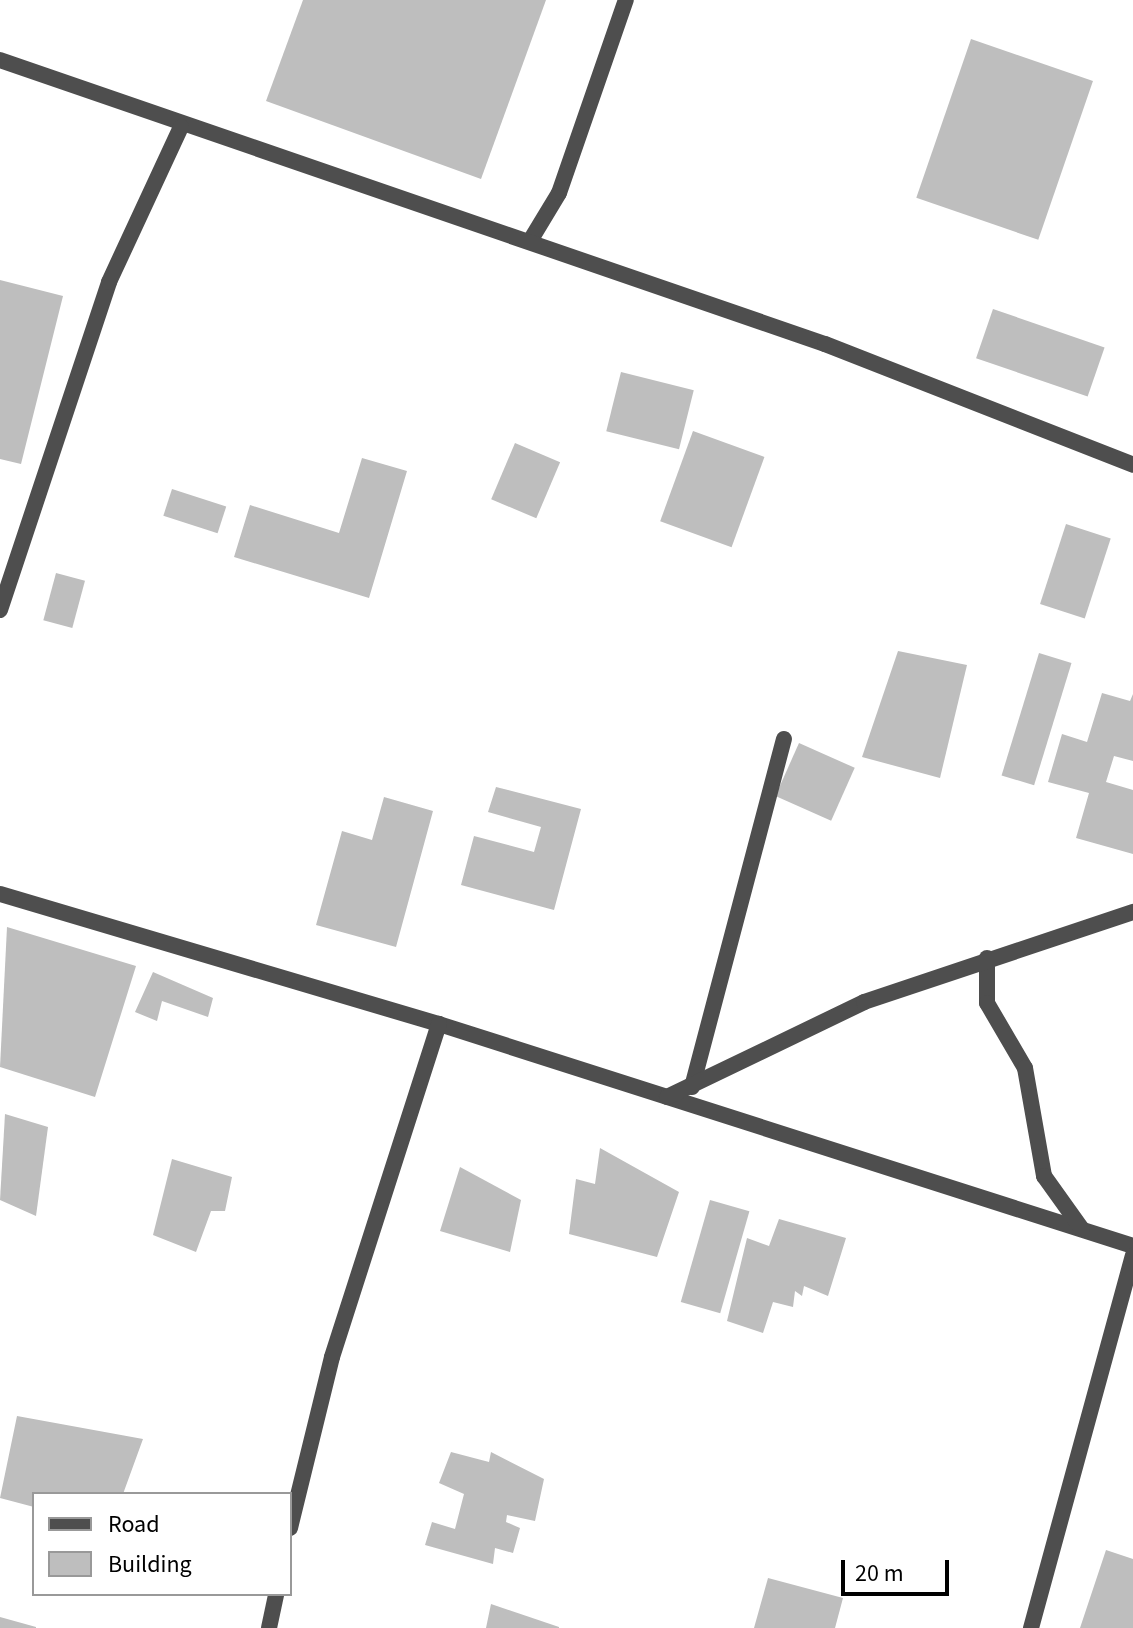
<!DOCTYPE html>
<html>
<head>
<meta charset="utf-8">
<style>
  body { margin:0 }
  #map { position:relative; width:1133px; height:1628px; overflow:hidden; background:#fff; font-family:"Source Sans 3",sans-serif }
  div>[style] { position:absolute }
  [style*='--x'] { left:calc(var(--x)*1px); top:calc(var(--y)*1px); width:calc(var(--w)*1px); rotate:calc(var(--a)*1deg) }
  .building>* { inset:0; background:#bebebe; transform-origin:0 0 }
  .service>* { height:16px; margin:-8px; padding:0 8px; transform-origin:8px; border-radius:8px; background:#4e4e4e }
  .minor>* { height:16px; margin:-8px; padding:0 8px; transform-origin:8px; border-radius:8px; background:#4e4e4e }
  span { translate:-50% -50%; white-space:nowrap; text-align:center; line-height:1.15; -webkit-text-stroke:6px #fff; paint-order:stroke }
  .legend { position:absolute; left:32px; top:1492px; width:260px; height:104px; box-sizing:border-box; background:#fff; border:2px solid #999; margin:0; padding:10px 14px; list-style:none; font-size:24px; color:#000 }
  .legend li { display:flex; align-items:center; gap:16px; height:40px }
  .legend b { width:40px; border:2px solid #999 }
  .scale { position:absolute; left:841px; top:1560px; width:108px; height:36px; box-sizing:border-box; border:4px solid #000; border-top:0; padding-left:10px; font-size:24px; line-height:28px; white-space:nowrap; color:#000; -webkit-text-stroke:6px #fff; paint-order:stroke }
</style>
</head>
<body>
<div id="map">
  <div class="building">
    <div style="clip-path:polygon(303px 0,546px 0,481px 179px,266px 101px)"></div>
    <div style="left:971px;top:39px;width:129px;height:168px;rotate:19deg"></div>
    <div style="clip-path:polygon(0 280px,63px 296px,21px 464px,0 459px)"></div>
    <div style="left:993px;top:309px;width:118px;height:52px;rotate:19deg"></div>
    <div style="left:621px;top:372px;width:75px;height:61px;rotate:14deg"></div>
    <div style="left:693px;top:431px;width:76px;height:96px;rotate:20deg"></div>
    <div style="left:515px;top:443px;width:49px;height:61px;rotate:23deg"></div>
    <div style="clip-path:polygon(362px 458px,407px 471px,369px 598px,234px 557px,250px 505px,339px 533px)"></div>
    <div style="left:172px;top:489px;width:57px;height:28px;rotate:18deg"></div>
    <div style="left:1066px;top:524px;width:47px;height:84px;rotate:18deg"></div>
    <div style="left:56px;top:573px;width:30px;height:49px;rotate:15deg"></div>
    <div style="clip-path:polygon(898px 651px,967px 665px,940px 778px,862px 757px)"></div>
    <div style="left:1039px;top:653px;width:34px;height:128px;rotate:17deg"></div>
    <div style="clip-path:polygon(1102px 693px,1130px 701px,1133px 694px,1133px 761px,1114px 756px,1106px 782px,1133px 790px,1133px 854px,1076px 838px,1089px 793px,1048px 782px,1062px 734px,1087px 742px)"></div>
    <div style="left:799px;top:743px;width:61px;height:58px;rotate:24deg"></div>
    <div style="clip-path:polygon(496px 787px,581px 809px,554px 910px,461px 885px,474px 836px,534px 852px,541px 827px,488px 812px)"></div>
    <div style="clip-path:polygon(384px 797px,433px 811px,396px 947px,316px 925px,342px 831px,372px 840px)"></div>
    <div style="clip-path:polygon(7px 927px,136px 966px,95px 1097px,0 1067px)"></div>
    <div style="clip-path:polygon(153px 972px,213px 998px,208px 1017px,162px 1001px,157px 1021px,135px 1012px)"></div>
    <div style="clip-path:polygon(5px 1114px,48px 1127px,36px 1216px,0 1200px)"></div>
    <div style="clip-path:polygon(600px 1148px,679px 1192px,657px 1257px,569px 1234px,576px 1179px,595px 1184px)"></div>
    <div style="clip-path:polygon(172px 1159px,232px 1177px,225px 1211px,211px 1211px,196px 1252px,153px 1235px)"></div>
    <div style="clip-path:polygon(460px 1167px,521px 1200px,510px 1252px,440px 1231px)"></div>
    <div style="left:710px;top:1200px;width:41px;height:106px;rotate:16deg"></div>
    <div style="clip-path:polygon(779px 1219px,846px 1238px,828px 1296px,804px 1286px,802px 1296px,795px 1291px,793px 1307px,773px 1302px,763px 1333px,727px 1321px,747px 1238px,769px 1246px)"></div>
    <div style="clip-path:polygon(17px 1416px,143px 1439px,123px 1494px,34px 1494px,34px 1507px,0 1498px)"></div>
    <div style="clip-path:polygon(451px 1452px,489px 1462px,491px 1452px,544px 1479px,535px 1521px,507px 1515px,506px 1522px,520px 1528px,513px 1553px,495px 1548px,493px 1564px,425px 1545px,432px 1522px,455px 1529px,464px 1494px,439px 1483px)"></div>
    <div style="clip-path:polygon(1106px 1550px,1133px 1559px,1133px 1628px,1080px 1628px)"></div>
    <div style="clip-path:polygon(768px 1578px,843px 1598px,835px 1628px,754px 1628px)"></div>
    <div style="clip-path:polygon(491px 1604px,559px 1627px,559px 1628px,486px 1628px)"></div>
    <div style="clip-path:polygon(0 1617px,36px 1627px,36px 1628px,0 1628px)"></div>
  </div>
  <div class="service">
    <div style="--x:530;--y:241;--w:56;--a:-58.9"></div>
    <div style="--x:559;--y:193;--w:204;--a:-70.9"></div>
  </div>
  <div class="minor">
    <div style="--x:0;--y:60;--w:873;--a:19"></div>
    <div style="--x:825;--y:344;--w:331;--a:21.4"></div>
    <div style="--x:0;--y:610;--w:346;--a:-71.6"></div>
    <div style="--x:109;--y:282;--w:171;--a:-65.1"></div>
    <div style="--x:0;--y:894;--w:458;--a:16.5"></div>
    <div style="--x:439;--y:1024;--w:729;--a:17.74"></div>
    <div style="--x:987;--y:958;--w:45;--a:90"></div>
    <div style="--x:987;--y:1003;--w:75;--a:59.7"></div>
    <div style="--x:1025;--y:1068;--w:110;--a:80"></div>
    <div style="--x:1044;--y:1176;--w:65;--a:54.4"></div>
    <div style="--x:692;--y:1087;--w:360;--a:-75.2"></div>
    <div style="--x:667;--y:1097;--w:219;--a:-25.7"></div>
    <div style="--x:864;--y:1002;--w:284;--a:-18.5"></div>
    <div style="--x:290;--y:1528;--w:176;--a:-76.2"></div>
    <div style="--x:332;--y:1357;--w:350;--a:-72.2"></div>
    <div style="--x:269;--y:1628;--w:35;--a:-78"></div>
    <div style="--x:1031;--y:1628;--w:386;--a:-74.7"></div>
  </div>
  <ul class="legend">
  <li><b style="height:10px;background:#4e4e4e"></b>Road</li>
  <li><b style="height:22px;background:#bebebe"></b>Building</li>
  </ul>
  <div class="scale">20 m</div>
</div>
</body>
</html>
